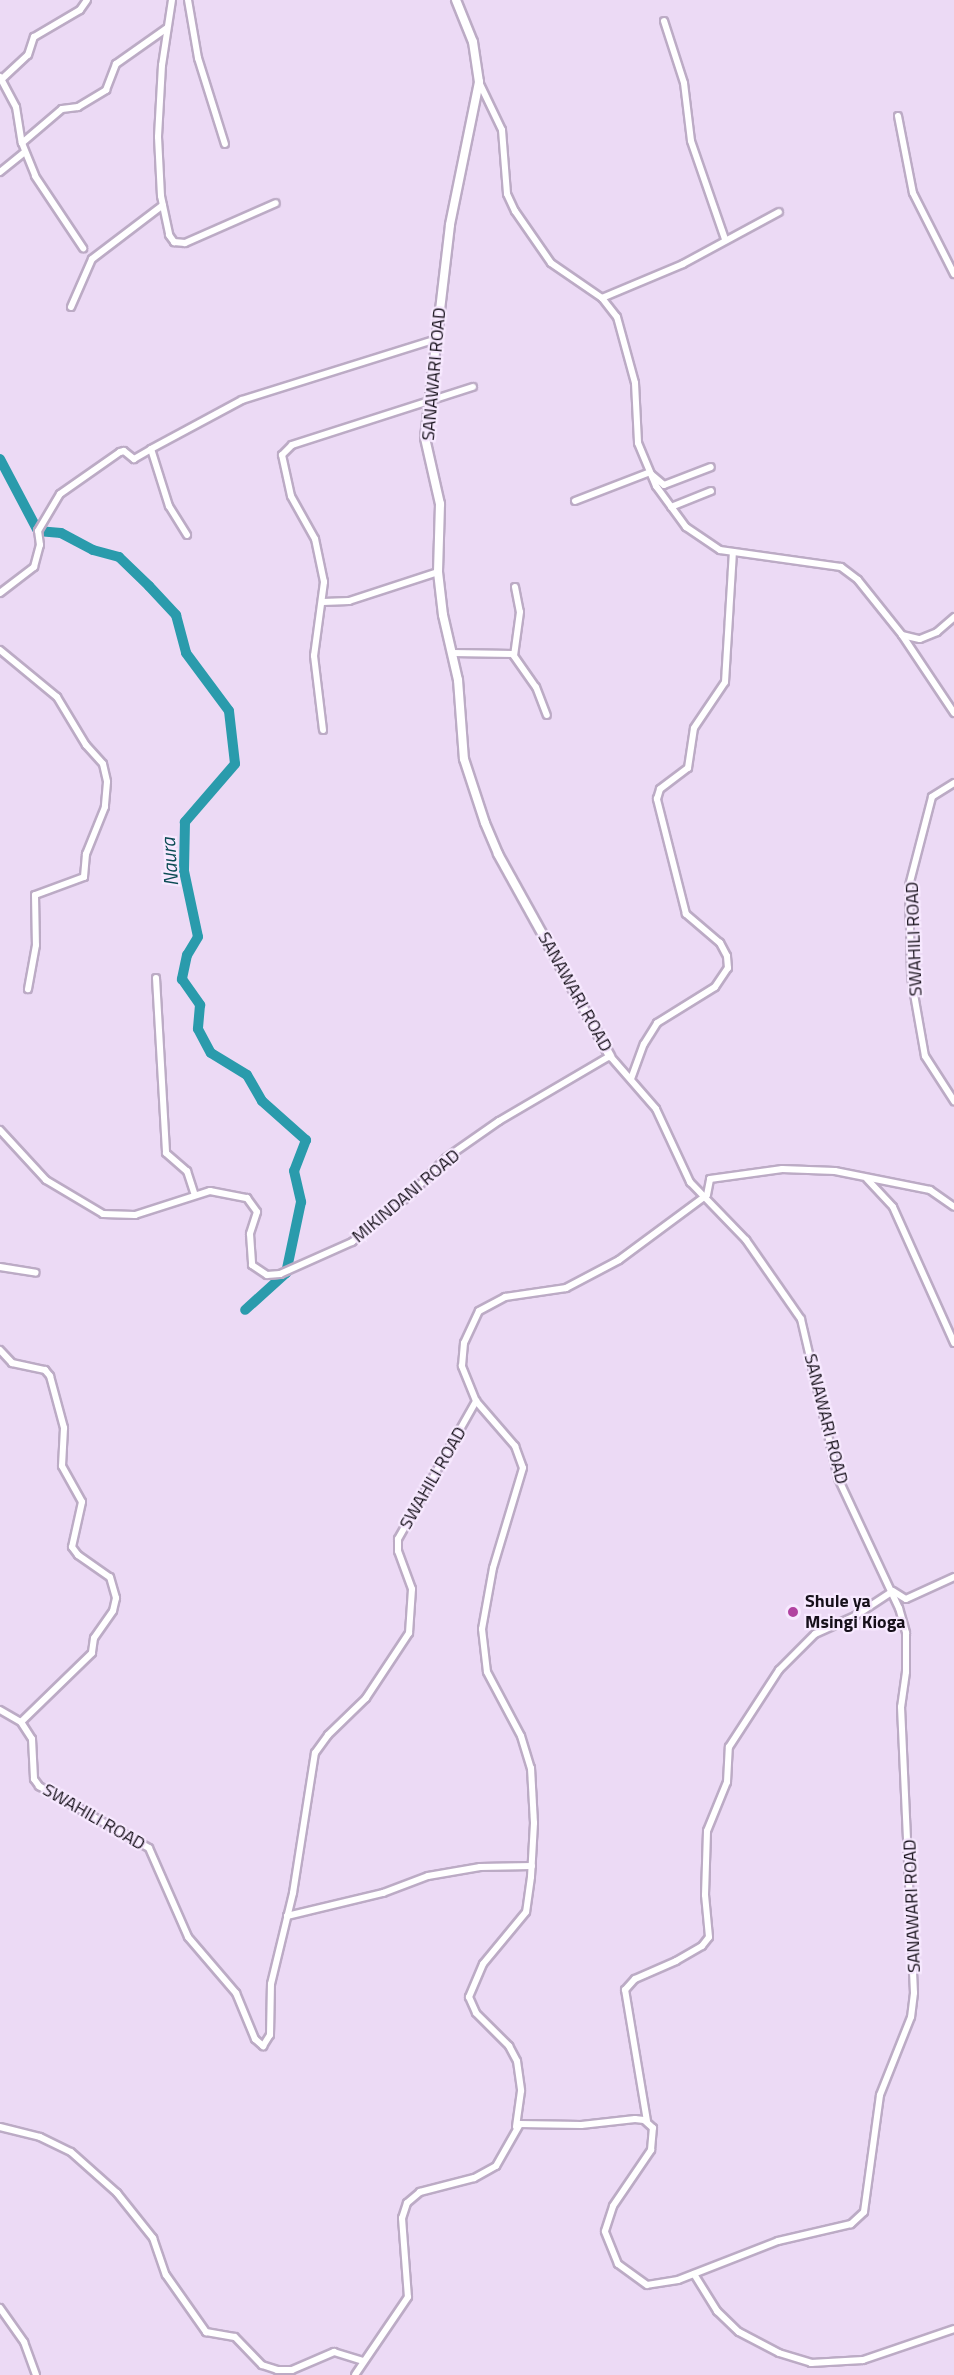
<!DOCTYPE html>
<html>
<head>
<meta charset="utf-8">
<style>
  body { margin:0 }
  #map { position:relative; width:954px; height:2375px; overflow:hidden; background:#ecdaf5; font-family:"Titillium Web",sans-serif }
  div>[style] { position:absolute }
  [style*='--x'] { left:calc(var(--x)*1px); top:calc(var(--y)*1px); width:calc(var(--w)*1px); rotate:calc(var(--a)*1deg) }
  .river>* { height:10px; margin:-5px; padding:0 5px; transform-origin:5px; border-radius:5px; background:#2a9bac }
  .roads { filter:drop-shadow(2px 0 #bcabc5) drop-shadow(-2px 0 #bcabc5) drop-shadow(0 2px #bcabc5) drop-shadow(0 -2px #bcabc5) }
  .street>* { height:6px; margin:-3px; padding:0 3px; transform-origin:3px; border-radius:3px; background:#fff }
  .secondary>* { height:8px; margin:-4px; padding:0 4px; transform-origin:4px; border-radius:4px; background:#fff }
  .dots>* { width:16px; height:16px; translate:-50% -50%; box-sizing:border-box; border:3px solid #f7e9ff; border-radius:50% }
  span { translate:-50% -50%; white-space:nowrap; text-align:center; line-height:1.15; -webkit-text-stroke:4.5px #f7e9ff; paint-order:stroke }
  .street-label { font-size:18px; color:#16101a }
  .poi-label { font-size:18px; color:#16101a; font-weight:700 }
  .left { translate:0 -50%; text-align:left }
  .water-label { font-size:20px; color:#0b4b54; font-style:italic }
</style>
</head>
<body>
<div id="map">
  <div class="river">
    <div style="--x:0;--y:459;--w:81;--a:62.2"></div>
    <div style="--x:38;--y:531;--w:23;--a:5"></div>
    <div style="--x:61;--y:533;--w:36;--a:28"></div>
    <div style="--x:93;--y:550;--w:27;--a:15"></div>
    <div style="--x:119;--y:557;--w:42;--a:44"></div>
    <div style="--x:149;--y:586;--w:40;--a:47"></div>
    <div style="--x:176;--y:615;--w:39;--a:75"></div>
    <div style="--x:186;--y:653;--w:72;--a:53.4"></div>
    <div style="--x:229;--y:711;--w:53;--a:83.5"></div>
    <div style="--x:235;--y:764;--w:77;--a:130.8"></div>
    <div style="--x:185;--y:822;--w:49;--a:91.2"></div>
    <div style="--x:184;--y:871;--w:67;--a:78"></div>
    <div style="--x:198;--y:937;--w:21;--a:121"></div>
    <div style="--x:187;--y:955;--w:25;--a:102"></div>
    <div style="--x:182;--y:979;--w:32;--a:55"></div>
    <div style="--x:200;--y:1005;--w:24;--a:95"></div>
    <div style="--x:198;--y:1029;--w:27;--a:62"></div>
    <div style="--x:211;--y:1053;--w:42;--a:31.4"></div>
    <div style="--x:247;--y:1075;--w:30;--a:60"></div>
    <div style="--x:262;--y:1101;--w:59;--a:41.6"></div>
    <div style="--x:306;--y:1140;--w:33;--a:111"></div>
    <div style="--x:294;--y:1171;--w:32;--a:77"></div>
    <div style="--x:301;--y:1202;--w:73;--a:101.9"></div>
    <div style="--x:286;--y:1273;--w:55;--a:137.9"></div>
  </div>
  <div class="roads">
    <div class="street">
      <div style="--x:172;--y:0;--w:66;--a:98.7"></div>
      <div style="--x:162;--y:65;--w:72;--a:93.2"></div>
      <div style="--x:158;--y:137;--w:59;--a:87.1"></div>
      <div style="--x:161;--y:196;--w:40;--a:78"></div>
      <div style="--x:169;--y:235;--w:9;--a:54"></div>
      <div style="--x:174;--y:242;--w:11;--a:5"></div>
      <div style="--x:185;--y:243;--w:99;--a:-23.7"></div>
      <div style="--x:188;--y:0;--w:59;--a:80.2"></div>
      <div style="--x:198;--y:58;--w:90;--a:72.6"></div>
      <div style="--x:664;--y:21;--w:65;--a:72.1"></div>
      <div style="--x:684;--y:83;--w:58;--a:83.1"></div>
      <div style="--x:691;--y:141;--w:104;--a:70.9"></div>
      <div style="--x:0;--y:77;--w:34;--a:62"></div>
      <div style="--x:16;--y:107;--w:36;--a:81"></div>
      <div style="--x:22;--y:143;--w:35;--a:68"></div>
      <div style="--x:35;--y:176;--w:87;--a:56.3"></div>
      <div style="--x:2;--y:79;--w:35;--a:-43"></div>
      <div style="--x:28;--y:55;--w:19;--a:-72"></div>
      <div style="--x:34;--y:37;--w:53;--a:-30.4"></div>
      <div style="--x:80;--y:10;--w:12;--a:-55"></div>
      <div style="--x:479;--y:82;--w:53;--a:64.4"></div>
      <div style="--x:502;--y:130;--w:64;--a:85.5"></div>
      <div style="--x:507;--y:194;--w:19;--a:65"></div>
      <div style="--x:515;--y:211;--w:63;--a:55.3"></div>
      <div style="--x:551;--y:263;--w:62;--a:34.5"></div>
      <div style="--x:602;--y:298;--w:24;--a:52"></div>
      <div style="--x:617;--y:317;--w:68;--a:74.7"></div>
      <div style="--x:635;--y:383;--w:60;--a:87.1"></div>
      <div style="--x:638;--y:443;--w:47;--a:67.3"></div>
      <div style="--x:656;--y:486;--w:51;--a:53.8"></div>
      <div style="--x:686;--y:527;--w:41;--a:34.1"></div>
      <div style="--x:720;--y:550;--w:122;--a:8"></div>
      <div style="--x:841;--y:567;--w:21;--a:37"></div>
      <div style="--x:858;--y:580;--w:70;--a:51.3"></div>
      <div style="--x:902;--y:635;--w:18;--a:13"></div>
      <div style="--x:920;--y:639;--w:18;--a:-22"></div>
      <div style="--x:937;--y:632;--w:23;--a:-41"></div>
      <div style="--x:898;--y:116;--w:78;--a:79"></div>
      <div style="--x:913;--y:193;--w:91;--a:63.2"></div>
      <div style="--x:22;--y:143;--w:52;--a:-40.4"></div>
      <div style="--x:62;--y:109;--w:16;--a:-7"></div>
      <div style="--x:78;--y:107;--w:33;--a:-31"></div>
      <div style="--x:106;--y:90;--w:28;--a:-69"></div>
      <div style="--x:116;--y:64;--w:62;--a:-35.2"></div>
      <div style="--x:0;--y:172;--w:32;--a:-39"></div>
      <div style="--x:602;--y:298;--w:88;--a:-22.8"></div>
      <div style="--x:683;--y:264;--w:109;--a:-28.4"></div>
      <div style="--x:71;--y:307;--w:52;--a:-66.4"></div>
      <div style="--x:92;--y:259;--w:89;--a:-37.3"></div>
      <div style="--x:151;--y:449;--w:103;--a:-28.3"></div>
      <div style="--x:242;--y:400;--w:201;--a:-17.4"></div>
      <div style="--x:651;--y:474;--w:17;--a:40"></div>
      <div style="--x:664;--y:485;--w:50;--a:-21"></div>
      <div style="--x:575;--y:501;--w:80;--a:-21.1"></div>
      <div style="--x:671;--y:507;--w:43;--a:-21.8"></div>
      <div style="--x:515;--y:587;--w:25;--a:79"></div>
      <div style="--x:520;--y:612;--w:44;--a:97.8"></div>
      <div style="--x:514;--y:656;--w:38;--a:55"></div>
      <div style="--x:536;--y:687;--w:30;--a:69"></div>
      <div style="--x:0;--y:593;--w:43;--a:-37.4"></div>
      <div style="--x:34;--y:567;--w:23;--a:-75"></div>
      <div style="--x:40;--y:545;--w:14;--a:-98"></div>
      <div style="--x:38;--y:531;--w:43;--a:-59.3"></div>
      <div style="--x:60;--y:494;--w:73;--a:-35"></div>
      <div style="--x:120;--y:452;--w:4;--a:-14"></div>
      <div style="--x:124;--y:451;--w:13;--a:39"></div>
      <div style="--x:134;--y:459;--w:20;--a:-30"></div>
      <div style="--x:151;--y:449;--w:60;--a:72.5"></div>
      <div style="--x:169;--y:506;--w:34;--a:58"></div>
      <div style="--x:323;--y:602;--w:26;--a:-2"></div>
      <div style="--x:349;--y:601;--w:94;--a:-18"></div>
      <div style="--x:902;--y:635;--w:94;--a:56.3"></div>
      <div style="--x:0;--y:650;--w:74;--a:39.5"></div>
      <div style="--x:57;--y:697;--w:56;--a:58.9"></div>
      <div style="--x:86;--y:745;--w:25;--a:48"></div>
      <div style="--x:103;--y:764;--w:18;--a:77"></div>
      <div style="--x:107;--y:782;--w:25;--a:95"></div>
      <div style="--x:105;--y:807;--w:51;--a:112"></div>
      <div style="--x:86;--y:854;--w:23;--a:95"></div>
      <div style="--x:84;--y:877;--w:52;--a:159.8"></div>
      <div style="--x:35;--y:895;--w:50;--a:88.9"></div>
      <div style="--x:36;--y:945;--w:45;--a:100.3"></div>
      <div style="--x:453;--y:653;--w:60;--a:1"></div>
      <div style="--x:323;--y:730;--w:75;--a:-96.9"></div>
      <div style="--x:314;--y:656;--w:75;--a:-82.3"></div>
      <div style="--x:324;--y:582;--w:44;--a:-101.8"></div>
      <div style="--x:315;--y:539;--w:49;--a:-119.2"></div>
      <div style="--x:291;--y:496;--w:42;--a:-102.4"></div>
      <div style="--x:282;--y:455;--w:14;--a:-45"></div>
      <div style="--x:292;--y:445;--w:190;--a:-17.8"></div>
      <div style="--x:954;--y:783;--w:26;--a:148"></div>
      <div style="--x:932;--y:797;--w:92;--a:104.5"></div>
      <div style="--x:909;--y:886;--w:91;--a:88.7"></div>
      <div style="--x:911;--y:977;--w:80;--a:80"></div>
      <div style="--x:925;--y:1056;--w:54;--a:57.2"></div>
      <div style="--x:156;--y:978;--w:175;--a:86.7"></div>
      <div style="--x:166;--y:1153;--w:28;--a:41"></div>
      <div style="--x:187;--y:1171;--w:23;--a:72"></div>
      <div style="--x:631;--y:1079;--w:37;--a:-70"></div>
      <div style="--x:644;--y:1044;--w:25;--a:-58"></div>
      <div style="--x:657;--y:1023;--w:68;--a:-31.8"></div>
      <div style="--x:715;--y:987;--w:23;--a:-56"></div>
      <div style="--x:728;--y:968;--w:12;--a:-95"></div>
      <div style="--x:727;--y:956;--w:15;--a:-118"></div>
      <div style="--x:720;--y:943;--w:45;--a:-139.5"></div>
      <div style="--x:686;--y:914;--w:119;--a:-104.2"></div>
      <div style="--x:657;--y:799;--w:10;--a:-73"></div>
      <div style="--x:660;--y:789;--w:35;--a:-37"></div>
      <div style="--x:688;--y:768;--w:40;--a:-81.5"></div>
      <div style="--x:694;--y:728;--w:55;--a:-56"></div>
      <div style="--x:725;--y:682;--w:130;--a:-86.5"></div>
      <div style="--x:0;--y:1130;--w:68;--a:47.4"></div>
      <div style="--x:46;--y:1180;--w:66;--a:30.8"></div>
      <div style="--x:103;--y:1214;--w:32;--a:2"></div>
      <div style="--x:135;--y:1215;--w:79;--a:-17.7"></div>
      <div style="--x:210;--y:1191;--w:38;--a:11"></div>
      <div style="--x:247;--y:1198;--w:17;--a:54"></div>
      <div style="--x:257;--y:1212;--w:23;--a:108"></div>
      <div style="--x:250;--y:1234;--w:31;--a:86"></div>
      <div style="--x:252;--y:1265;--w:18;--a:34"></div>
      <div style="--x:267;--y:1275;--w:13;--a:-4"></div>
      <div style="--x:280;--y:1274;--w:79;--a:-24"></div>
      <div style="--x:352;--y:1242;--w:77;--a:-39.2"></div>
      <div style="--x:412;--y:1193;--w:49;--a:-45.8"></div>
      <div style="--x:446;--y:1158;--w:65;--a:-34.9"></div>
      <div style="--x:499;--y:1121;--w:129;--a:-30.4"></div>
      <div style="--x:610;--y:1056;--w:70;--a:49"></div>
      <div style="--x:656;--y:1109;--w:81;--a:65"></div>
      <div style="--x:690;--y:1182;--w:81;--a:46"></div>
      <div style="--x:746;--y:1240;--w:96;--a:55.2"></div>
      <div style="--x:801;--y:1319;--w:163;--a:76.9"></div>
      <div style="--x:838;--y:1478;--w:144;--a:64.9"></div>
      <div style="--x:899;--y:1608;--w:26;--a:74"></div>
      <div style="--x:906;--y:1633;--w:39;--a:90"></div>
      <div style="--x:906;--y:1672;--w:35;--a:98"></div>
      <div style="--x:901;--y:1707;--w:286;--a:87.4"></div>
      <div style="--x:914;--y:1993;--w:24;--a:97"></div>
      <div style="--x:911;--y:2017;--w:84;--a:111.7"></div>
      <div style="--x:880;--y:2095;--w:118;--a:97.8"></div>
      <div style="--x:864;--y:2212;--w:18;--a:137"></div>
      <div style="--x:851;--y:2224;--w:75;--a:166.9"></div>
      <div style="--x:778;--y:2241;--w:107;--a:158.7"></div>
      <div style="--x:678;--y:2280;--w:31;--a:171"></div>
      <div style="--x:647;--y:2285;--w:36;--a:-144"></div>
      <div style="--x:618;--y:2264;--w:35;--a:-112"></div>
      <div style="--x:605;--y:2231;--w:26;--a:-72"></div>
      <div style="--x:613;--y:2206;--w:68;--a:-55.8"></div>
      <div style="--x:651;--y:2150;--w:22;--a:-85"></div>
      <div style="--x:653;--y:2128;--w:12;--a:-138"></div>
      <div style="--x:644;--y:2120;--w:9;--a:-174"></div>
      <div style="--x:635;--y:2119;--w:54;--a:173.7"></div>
      <div style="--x:581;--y:2125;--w:61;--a:-179.1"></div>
      <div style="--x:520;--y:2124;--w:48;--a:119.7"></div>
      <div style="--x:496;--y:2166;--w:25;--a:151"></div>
      <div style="--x:474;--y:2178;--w:56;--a:165.5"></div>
      <div style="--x:420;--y:2192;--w:17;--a:140"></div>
      <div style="--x:407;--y:2203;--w:16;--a:108"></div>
      <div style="--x:402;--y:2218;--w:79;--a:85.7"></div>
      <div style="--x:408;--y:2297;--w:94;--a:124.2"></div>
      <div style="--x:867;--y:1179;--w:38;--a:47"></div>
      <div style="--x:893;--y:1207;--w:149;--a:65.8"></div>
      <div style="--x:0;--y:1267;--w:36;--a:9"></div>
      <div style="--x:0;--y:1350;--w:18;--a:47"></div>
      <div style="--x:12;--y:1363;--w:34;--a:12"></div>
      <div style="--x:45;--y:1370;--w:8;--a:50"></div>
      <div style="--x:50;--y:1376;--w:54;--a:74.9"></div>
      <div style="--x:64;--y:1428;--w:38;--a:93"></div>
      <div style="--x:62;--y:1466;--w:41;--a:60.9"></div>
      <div style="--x:82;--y:1502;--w:46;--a:102.5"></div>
      <div style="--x:72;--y:1547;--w:10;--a:53"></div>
      <div style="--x:78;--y:1555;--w:39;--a:35"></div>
      <div style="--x:110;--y:1577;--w:22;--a:74"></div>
      <div style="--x:116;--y:1598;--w:13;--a:103"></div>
      <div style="--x:113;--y:1611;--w:33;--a:125"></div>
      <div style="--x:94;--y:1638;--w:15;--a:98"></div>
      <div style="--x:92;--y:1653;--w:99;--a:135.8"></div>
      <div style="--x:476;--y:1401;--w:60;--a:49.1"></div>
      <div style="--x:515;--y:1446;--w:23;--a:70"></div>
      <div style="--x:523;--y:1468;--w:104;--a:106.7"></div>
      <div style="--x:493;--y:1568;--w:62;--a:100.2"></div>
      <div style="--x:482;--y:1629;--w:43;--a:83.4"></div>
      <div style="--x:487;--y:1672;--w:72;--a:62"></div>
      <div style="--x:521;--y:1736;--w:34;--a:73"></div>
      <div style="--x:531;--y:1768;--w:55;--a:86.9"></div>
      <div style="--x:534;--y:1823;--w:54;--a:93.2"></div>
      <div style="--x:531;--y:1877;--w:35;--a:98"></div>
      <div style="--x:526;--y:1912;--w:67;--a:129.6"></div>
      <div style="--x:483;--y:1964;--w:36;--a:113"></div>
      <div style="--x:469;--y:1997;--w:17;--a:66"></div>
      <div style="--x:476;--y:2013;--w:47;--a:45"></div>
      <div style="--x:509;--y:2046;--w:17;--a:62"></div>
      <div style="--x:517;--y:2061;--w:30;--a:82"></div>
      <div style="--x:521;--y:2091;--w:36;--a:98"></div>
      <div style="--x:0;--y:1710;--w:24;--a:30"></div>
      <div style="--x:21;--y:1722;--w:20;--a:57"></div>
      <div style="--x:32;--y:1739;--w:40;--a:87.1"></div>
      <div style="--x:34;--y:1779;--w:9;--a:54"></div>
      <div style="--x:39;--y:1786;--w:126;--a:29.4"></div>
      <div style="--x:149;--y:1848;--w:97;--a:66.3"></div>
      <div style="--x:188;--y:1937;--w:74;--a:49.4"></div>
      <div style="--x:236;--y:1993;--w:50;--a:67.6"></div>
      <div style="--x:255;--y:2039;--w:11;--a:41"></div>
      <div style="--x:263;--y:2046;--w:13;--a:-58"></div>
      <div style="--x:270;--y:2035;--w:51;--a:-88.9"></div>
      <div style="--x:271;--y:1984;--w:94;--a:-76.4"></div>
      <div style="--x:293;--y:1893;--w:142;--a:-81.1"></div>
      <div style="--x:315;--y:1753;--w:22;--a:-54"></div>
      <div style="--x:328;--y:1735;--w:53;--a:-44.2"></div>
      <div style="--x:366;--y:1698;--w:78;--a:-56.5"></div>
      <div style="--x:409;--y:1633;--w:44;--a:-86.1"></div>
      <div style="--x:412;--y:1589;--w:40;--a:-110.2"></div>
      <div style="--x:398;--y:1551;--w:12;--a:-90"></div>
      <div style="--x:398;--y:1539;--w:159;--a:-60.5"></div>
      <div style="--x:476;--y:1401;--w:38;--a:-112"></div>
      <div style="--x:462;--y:1366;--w:23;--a:-85"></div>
      <div style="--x:464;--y:1343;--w:35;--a:-65"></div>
      <div style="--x:479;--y:1311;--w:30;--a:-28"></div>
      <div style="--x:505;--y:1297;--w:62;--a:-8.4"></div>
      <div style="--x:566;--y:1288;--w:60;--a:-27.8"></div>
      <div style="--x:619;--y:1260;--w:109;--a:-36.5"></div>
      <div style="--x:707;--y:1195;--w:16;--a:-79"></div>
      <div style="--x:710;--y:1179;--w:73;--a:-7.9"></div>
      <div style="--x:782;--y:1169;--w:53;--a:2.2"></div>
      <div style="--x:835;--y:1171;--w:97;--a:11.3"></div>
      <div style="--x:930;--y:1190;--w:29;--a:35"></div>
      <div style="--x:287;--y:1916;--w:99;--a:-13.5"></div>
      <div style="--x:383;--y:1893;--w:48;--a:-20.7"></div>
      <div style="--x:428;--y:1876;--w:53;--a:-9.8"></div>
      <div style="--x:480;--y:1867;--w:52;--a:-1.1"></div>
      <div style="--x:647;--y:2121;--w:133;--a:-99.5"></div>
      <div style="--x:625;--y:1990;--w:15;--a:-48"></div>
      <div style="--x:635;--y:1979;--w:45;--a:-23.7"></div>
      <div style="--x:676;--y:1961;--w:30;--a:-30"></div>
      <div style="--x:702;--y:1946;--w:11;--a:-52"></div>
      <div style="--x:709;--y:1937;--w:42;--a:-95.4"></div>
      <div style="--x:705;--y:1895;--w:64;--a:-88.2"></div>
      <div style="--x:707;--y:1831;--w:53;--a:-67.8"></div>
      <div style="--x:727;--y:1782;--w:35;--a:-87"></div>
      <div style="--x:729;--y:1747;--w:92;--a:-57"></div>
      <div style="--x:779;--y:1670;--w:51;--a:-45"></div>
      <div style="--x:815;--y:1634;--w:44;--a:-24.2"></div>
      <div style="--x:855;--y:1616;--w:45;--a:-33.3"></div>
      <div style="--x:893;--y:1591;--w:15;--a:32"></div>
      <div style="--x:906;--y:1599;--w:53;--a:-24.6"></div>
      <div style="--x:0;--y:2127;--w:41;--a:14"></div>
      <div style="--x:40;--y:2137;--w:34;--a:26"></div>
      <div style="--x:71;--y:2152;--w:62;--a:41.7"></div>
      <div style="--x:117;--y:2193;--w:58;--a:51.3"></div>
      <div style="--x:153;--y:2238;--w:39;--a:71"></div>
      <div style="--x:166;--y:2275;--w:70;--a:54.9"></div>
      <div style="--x:206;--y:2332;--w:29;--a:10"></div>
      <div style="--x:235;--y:2337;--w:39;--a:46"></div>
      <div style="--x:262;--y:2365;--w:16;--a:18"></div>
      <div style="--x:277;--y:2370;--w:15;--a:0"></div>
      <div style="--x:292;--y:2370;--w:46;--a:-23.2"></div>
      <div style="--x:334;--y:2352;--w:30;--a:17"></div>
      <div style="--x:694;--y:2274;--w:44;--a:58.1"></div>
      <div style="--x:717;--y:2311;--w:30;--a:44"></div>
      <div style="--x:739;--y:2332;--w:45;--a:27.7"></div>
      <div style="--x:779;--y:2353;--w:34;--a:17"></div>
      <div style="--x:811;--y:2363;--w:52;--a:-3.3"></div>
      <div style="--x:863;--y:2360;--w:96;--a:-18.8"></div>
      <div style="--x:0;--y:2308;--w:42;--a:54.8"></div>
      <div style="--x:24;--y:2342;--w:35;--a:70"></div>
    </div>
    <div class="secondary">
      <div style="--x:456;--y:0;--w:45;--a:68"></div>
      <div style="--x:473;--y:42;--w:40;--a:81.5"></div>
      <div style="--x:479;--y:82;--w:146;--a:101.5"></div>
      <div style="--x:450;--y:225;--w:214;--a:96.7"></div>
      <div style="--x:425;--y:438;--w:68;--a:77.2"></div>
      <div style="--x:440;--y:504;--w:68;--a:91.7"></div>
      <div style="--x:438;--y:572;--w:43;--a:83.4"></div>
      <div style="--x:443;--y:615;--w:67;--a:77"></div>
      <div style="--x:458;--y:680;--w:79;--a:85.7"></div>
      <div style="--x:464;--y:759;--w:67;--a:71.8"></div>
      <div style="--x:485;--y:823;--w:34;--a:67"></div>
      <div style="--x:498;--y:854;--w:231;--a:61"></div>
    </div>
  </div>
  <div class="dots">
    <div style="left:793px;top:1612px;background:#b142a0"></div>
  </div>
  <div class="street-label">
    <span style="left:434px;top:374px;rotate:-85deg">SANAWARI ROAD</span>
    <span style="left:914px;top:939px;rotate:-92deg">SWAHILI ROAD</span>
    <span style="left:575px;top:992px;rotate:61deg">SANAWARI ROAD</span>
    <span style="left:406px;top:1196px;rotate:-40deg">MIKINDANI ROAD</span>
    <span style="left:826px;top:1419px;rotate:76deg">SANAWARI ROAD</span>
    <span style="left:433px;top:1478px;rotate:-60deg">SWAHILI ROAD</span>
    <span style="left:94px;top:1817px;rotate:30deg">SWAHILI ROAD</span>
    <span style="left:912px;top:1906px;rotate:-92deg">SANAWARI ROAD</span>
  </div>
  <div class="poi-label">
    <span class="left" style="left:805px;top:1612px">Shule ya<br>Msingi Kioga</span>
  </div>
  <div class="water-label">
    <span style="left:169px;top:862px;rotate:-94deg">Naura</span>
  </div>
</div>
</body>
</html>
